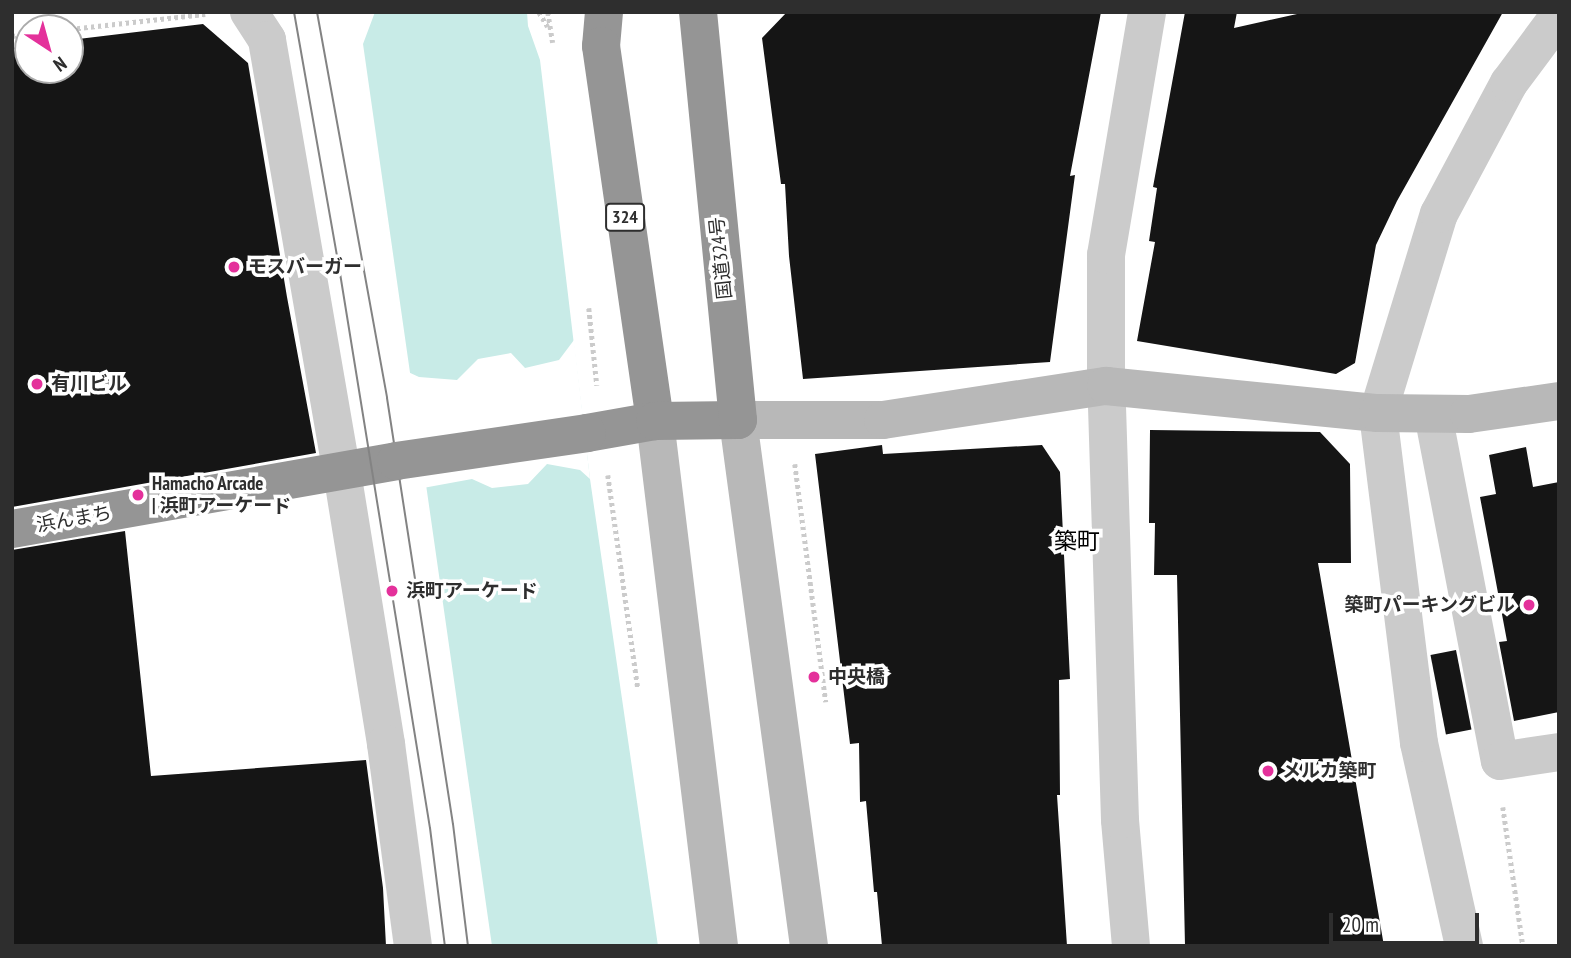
<!DOCTYPE html>
<html>
<head>
<meta charset="utf-8">
<style>
  body { margin:0 }
  #map { position:relative; width:1571px; height:958px; overflow:hidden; background:#fff; font-family:"PT Sans Narrow","Noto Sans JP",sans-serif }
  div>[style] { position:absolute }
  [style*='--x'] { left:calc(var(--x)*1px); top:calc(var(--y)*1px); width:calc(var(--w)*1px); rotate:calc(var(--a)*1deg) }
  .water>* { inset:0; background:#c8ebe7 }
  .pier>* { inset:0; background:#fff }
  .building>* { inset:0; background:#151515; transform-origin:0 0 }
  .path>* { height:4.5px; margin-top:-2.25px; transform-origin:0; background:repeating-linear-gradient(90deg,#cbcbcb 0 3.5px,transparent 0 7px) }
  .street>* { height:38px; margin:-19px; padding:0 19px; transform-origin:19px; border-radius:19px; background:#cbcbcb }
  .secondary>* { height:38px; margin:-19px; padding:0 19px; transform-origin:19px; border-radius:19px; background:#b8b8b8 }
  .highway>* { height:38px; margin:-19px; padding:0 19px; transform-origin:19px; border-radius:19px; background:#959595 }
  .tram>* { height:2px; margin:-1px; padding:0 1px; transform-origin:1px; border-radius:1px; background:#838383 }
  .highway-bridge>* { height:38px; margin:-19px; padding:0 19px; transform-origin:19px; border-radius:19px; background:#959595 }
  .dots>* { width:19px; height:19px; translate:-50% -50%; box-sizing:border-box; border:4px solid #fff; border-radius:50% }
  span { translate:-50% -50%; white-space:nowrap; text-align:center; line-height:1.15; -webkit-text-stroke:7px #fff; paint-order:stroke }
  .shield-label span { padding:2px 5px; background:#fff; border:2px solid; border-radius:5px; -webkit-text-stroke-width:0 }
  .shield-label { font-size:18px; color:#2e2e2e; font-weight:700 }
  .street-label { font-size:19px; color:#2e2e2e }
  .poi-label { font-size:19px; color:#2e2e2e; font-weight:700 }
  .left { translate:0 -50%; text-align:left }
  .right { translate:-100% -50%; text-align:right }
  .quarter-label { font-size:23px; color:#000 }
  .frame { position:absolute; inset:0; border:14px solid #2e2e2e; pointer-events:none }
  .north { position:absolute; left:14px; top:14px; width:70px; height:70px; box-sizing:border-box; background:#fff; border:2px solid #ababab; border-radius:50%; rotate:144deg; font-size:19px; font-weight:700; line-height:28px; text-align:center; color:#2e2e2e }
  .north::after { content:''; display:block; margin:auto; width:24px; height:32px; background:#e4319b; clip-path:polygon(50% 0,100% 100%,50% 72%,0 100%) }
  .scale { position:absolute; left:1329px; top:913px; width:150px; height:32px; box-sizing:border-box; border:4px solid #2e2e2e; border-top:0; padding-left:9px; font-size:21px; line-height:24px; white-space:nowrap; color:#2e2e2e; -webkit-text-stroke:5px #fff; paint-order:stroke }
</style>
</head>
<body>
<div id="map">
  <div class="water">
    <div style="clip-path:polygon(375px 12px,527px 12px,528px 26px,540px 60px,590px 479px,658px 946px,492px 946px,363px 44px)"></div>
  </div>
  <div class="pier">
    <div style="clip-path:polygon(574px 340px,590px 479px,580px 470px,547px 464px,528px 484px,492px 488px,472px 479px,423px 488px,406px 371px,419px 377px,457px 380px,478px 359px,511px 353px,525px 368px,559px 360px)"></div>
  </div>
  <div class="building">
    <div style="clip-path:polygon(787px 12px,1101px 12px,1070px 176px,1075px 175px,1050px 362px,803px 379px,789px 256px,785px 184px,781px 184px,762px 38px)"></div>
    <div style="clip-path:polygon(1185px 12px,1237px 12px,1234px 28px,1306px 12px,1503px 12px,1397px 201px,1376px 245px,1355px 363px,1336px 374px,1137px 341px,1155px 242px,1149px 241px,1157px 188px,1153px 187px)"></div>
    <div style="clip-path:polygon(203px 24px,248px 63px,287px 297px,316px 453px,12px 507px,12px 48px,28px 46px,28px 70px,70px 70px,70px 40px)"></div>
    <div style="clip-path:polygon(1150px 430px,1320px 432px,1350px 464px,1351px 563px,1318px 563px,1384px 946px,1185px 946px,1177px 575px,1154px 575px,1155px 523px,1149px 523px)"></div>
    <div style="clip-path:polygon(882px 445px,883px 454px,1042px 445px,1060px 472px,1070px 679px,1059px 680px,1060px 795px,1057px 795px,1067px 946px,882px 946px,877px 892px,874px 892px,866px 801px,860px 802px,859px 743px,850px 744px,815px 454px)"></div>
    <div style="clip-path:polygon(1526px 447px,1533px 487px,1559px 482px,1559px 712px,1514px 721px,1499px 642px,1507px 641px,1480px 497px,1496px 494px,1489px 455px)"></div>
    <div style="clip-path:polygon(125px 531px,151px 776px,366px 760px,383px 888px,386px 946px,12px 946px,12px 550px)"></div>
    <div style="left:1456px;top:650px;width:81px;height:26px;rotate:79deg"></div>
  </div>
  <div class="path">
    <div style="--x:539;--y:12;--w:17;--a:59"></div>
    <div style="--x:548;--y:12;--w:31;--a:81"></div>
    <div style="--x:70;--y:29;--w:136;--a:-6.3"></div>
    <div style="--x:12;--y:36;--w:16;--a:-7"></div>
    <div style="--x:589;--y:308;--w:78;--a:84.1"></div>
    <div style="--x:795;--y:464;--w:240;--a:82.6"></div>
    <div style="--x:608;--y:475;--w:215;--a:82"></div>
    <div style="--x:1503;--y:807;--w:140;--a:81.8"></div>
  </div>
  <div class="street">
    <div style="--x:249;--y:12;--w:33;--a:57"></div>
    <div style="--x:267;--y:40;--w:438;--a:80.2"></div>
    <div style="--x:342;--y:472;--w:276;--a:80.8"></div>
    <div style="--x:386;--y:744;--w:204;--a:82.4"></div>
    <div style="--x:1433;--y:414;--w:353;--a:79.1"></div>
    <div style="--x:1500;--y:761;--w:60;--a:-8.7"></div>
    <div style="--x:1131;--y:946;--w:126;--a:-95"></div>
    <div style="--x:1120;--y:820;--w:434;--a:-91.8"></div>
    <div style="--x:1106;--y:386;--w:131;--a:-90"></div>
    <div style="--x:1106;--y:255;--w:246;--a:-80.4"></div>
    <div style="--x:1464;--y:946;--w:208;--a:-102.5"></div>
    <div style="--x:1419;--y:743;--w:333;--a:-97.1"></div>
    <div style="--x:1378;--y:413;--w:208;--a:-73"></div>
    <div style="--x:1439;--y:214;--w:149;--a:-61.9"></div>
    <div style="--x:1509;--y:83;--w:84;--a:-53.3"></div>
  </div>
  <div class="secondary">
    <div style="--x:655;--y:421;--w:529;--a:83.05"></div>
    <div style="--x:809;--y:946;--w:531;--a:-97.69"></div>
    <div style="--x:738;--y:420;--w:145;--a:0"></div>
    <div style="--x:883;--y:420;--w:226;--a:-8.7"></div>
    <div style="--x:1106;--y:386;--w:273;--a:5.7"></div>
    <div style="--x:1378;--y:413;--w:91;--a:0.6"></div>
    <div style="--x:1469;--y:414;--w:91;--a:-8.2"></div>
  </div>
  <div class="highway">
    <div style="--x:604;--y:12;--w:34;--a:95"></div>
    <div style="--x:601;--y:46;--w:379;--a:81.8"></div>
    <div style="--x:587;--y:433;--w:69;--a:-10"></div>
    <div style="--x:655;--y:421;--w:83;--a:-0.7"></div>
    <div style="--x:738;--y:420;--w:410;--a:-95.6"></div>
    <div style="--x:12;--y:529;--w:390;--a:-10"></div>
  </div>
  <div class="tram">
    <div style="--x:294;--y:12;--w:259;--a:80"></div>
    <div style="--x:339;--y:267;--w:568;--a:80.79"></div>
    <div style="--x:430;--y:828;--w:119;--a:82.8"></div>
    <div style="--x:317;--y:12;--w:392;--a:79.7"></div>
    <div style="--x:387;--y:398;--w:431;--a:81.2"></div>
    <div style="--x:453;--y:824;--w:123;--a:83"></div>
  </div>
  <div class="highway-bridge">
    <div style="--x:396;--y:461;--w:193;--a:-8.3"></div>
  </div>
  <div class="dots">
    <div style="left:234px;top:267px;background:#e4319b"></div>
    <div style="left:37px;top:384px;background:#e4319b"></div>
    <div style="left:138px;top:495px;background:#e4319b"></div>
    <div style="left:392px;top:591px;background:#e4319b"></div>
    <div style="left:1529px;top:605px;background:#e4319b"></div>
    <div style="left:814px;top:677px;background:#e4319b"></div>
    <div style="left:1268px;top:771px;background:#e4319b"></div>
  </div>
  <div class="shield-label">
    <span style="left:625px;top:217px">324</span>
  </div>
  <div class="street-label">
    <span style="left:721px;top:258px;rotate:-96deg">国道324号</span>
    <span style="left:74px;top:519px;rotate:-10deg">浜んまち</span>
  </div>
  <div class="poi-label">
    <span class="left" style="left:248px;top:267px">モスバーガー</span>
    <span class="left" style="left:51px;top:384px">有川ビル</span>
    <span class="left" style="left:152px;top:495px">Hamacho Arcade<br>| 浜町アーケード</span>
    <span class="left" style="left:406px;top:591px">浜町アーケード</span>
    <span class="right" style="left:1515px;top:605px">築町パーキングビル</span>
    <span class="left" style="left:828px;top:677px">中央橋</span>
    <span class="left" style="left:1282px;top:771px">メルカ築町</span>
  </div>
  <div class="quarter-label">
    <span style="left:1077px;top:541px">築町</span>
  </div>
  <div class="frame"></div>
  <div class="north">N</div>
  <div class="scale">20 m</div>
</div>
</body>
</html>
